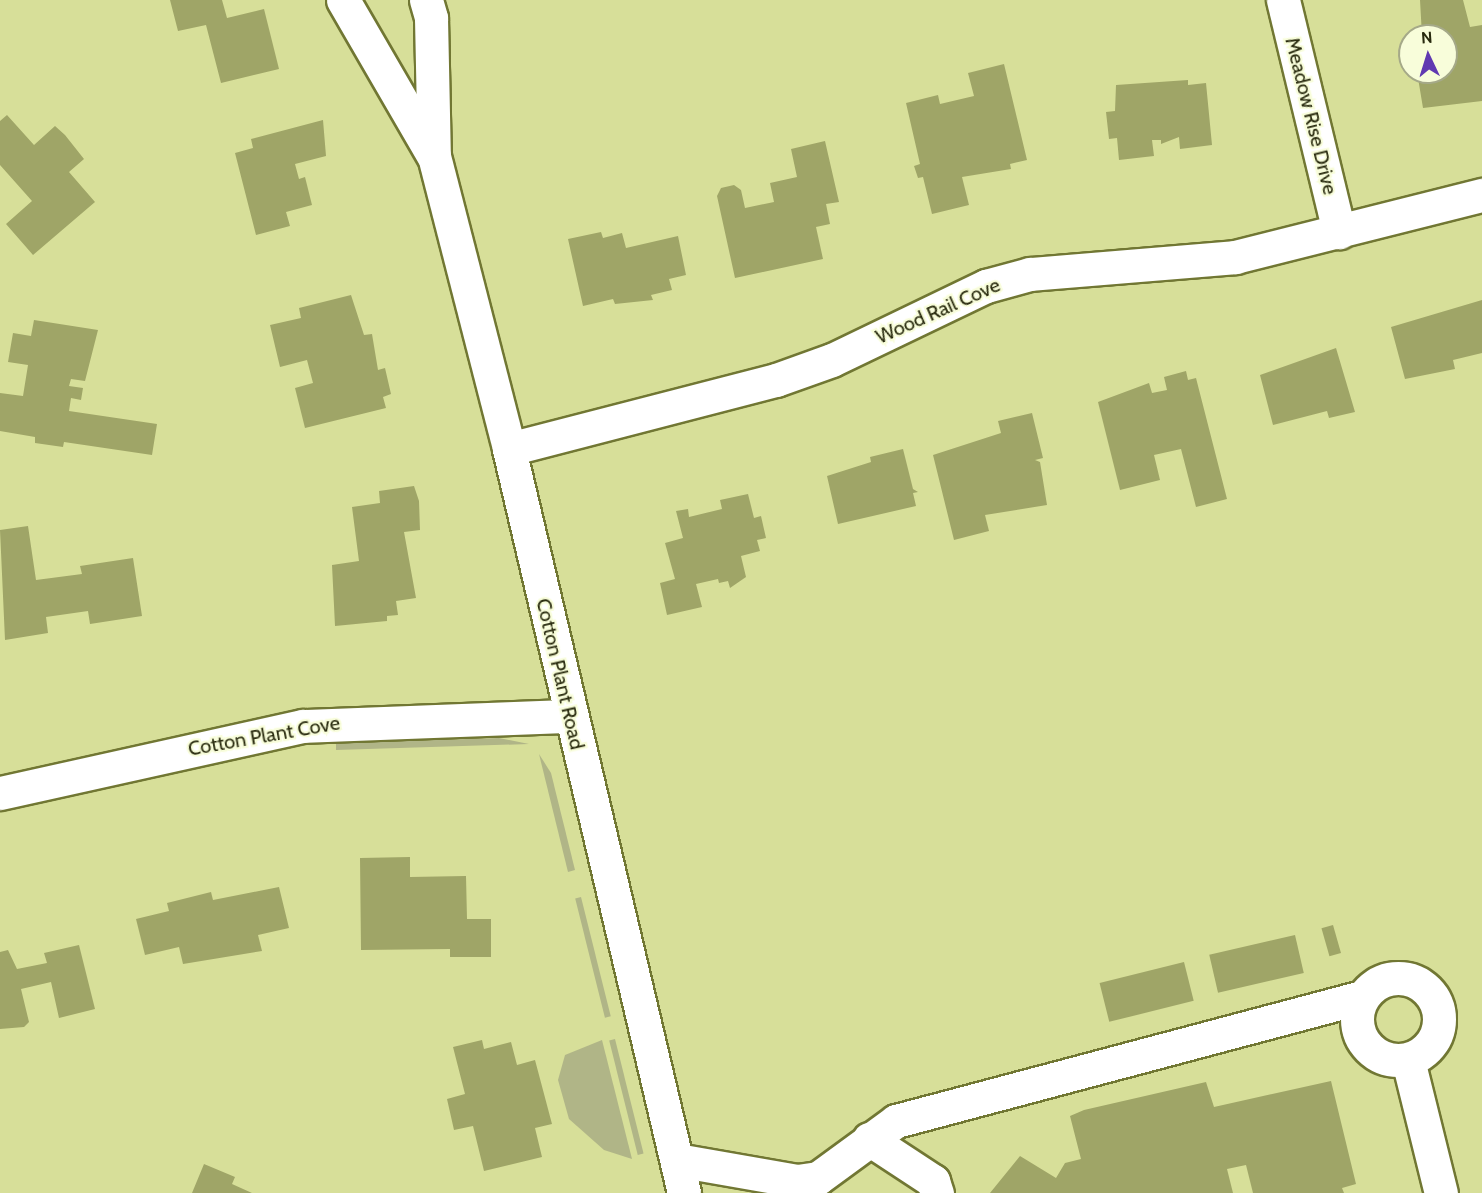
<!DOCTYPE html>
<html>
<head>
<meta charset="utf-8">
<style>
  body { margin:0 }
  #map { position:relative; width:1482px; height:1193px; overflow:hidden; background:#d7df99; font-family:Cabin,sans-serif }
  div>[style] { position:absolute }
  [style*='--x'] { left:calc(var(--x)*1px); top:calc(var(--y)*1px); width:calc(var(--w)*1px); rotate:calc(var(--a)*1deg) }
  .green>* { inset:0; background:#b0b587; transform-origin:0 0 }
  .building>* { inset:0; background:#9fa567; transform-origin:0 0 }
  .roads { filter:drop-shadow(2px 0 #717733) drop-shadow(-2px 0 #717733) drop-shadow(0 2px #717733) drop-shadow(0 -2px #717733) }
  .minor>* { height:33px; margin:-16.5px; padding:0 16.5px; transform-origin:16.5px; border-radius:16.5px; background:#fff }
  .minor>.ring { margin:-16.5px; padding:0; box-sizing:content-box; background:none; border:33px solid #fff; border-radius:50% }
  span { translate:-50% -50%; white-space:nowrap; text-align:center; line-height:1.15; -webkit-text-stroke:4.5px #f8fdda; paint-order:stroke }
  .street-label { font-size:20px; color:#282a0e }
  .north { position:absolute; left:1398px; top:24px; width:60px; height:60px; box-sizing:border-box; background:#f8fdda; border:2px solid #a5a988; border-radius:50%; rotate:356deg; font-size:16px; font-weight:700; line-height:24px; text-align:center; color:#282a0e }
  .north::after { content:''; display:block; margin:auto; width:21px; height:27px; background:#6039b1; clip-path:polygon(50% 0,100% 100%,50% 72%,0 100%) }
</style>
</head>
<body>
<div id="map">
  <div class="green">
    <div style="clip-path:polygon(499px 738px,529px 744px,336px 750px,336px 743px)"></div>
    <div style="clip-path:polygon(539px 754px,551px 773px,575px 870px,568px 872px)"></div>
    <div style="left:581px;top:897px;width:123px;height:6px;rotate:76deg"></div>
    <div style="left:615px;top:1039px;width:118px;height:6px;rotate:76deg"></div>
    <div style="clip-path:polygon(602px 1040px,632px 1159px,604px 1150px,569px 1119px,558px 1080px,565px 1055px)"></div>
  </div>
  <div class="building">
    <div style="clip-path:polygon(170px 0,222px 0,227px 18px,264px 9px,279px 69px,221px 83px,206px 25px,178px 31px)"></div>
    <div style="clip-path:polygon(1420px 0,1463px 0,1470px 27px,1482px 25px,1482px 101px,1423px 108px,1417px 72px,1446px 72px,1446px 36px,1422px 36px)"></div>
    <div style="clip-path:polygon(1004px 64px,1027px 160px,1010px 164px,1011px 169px,962px 177px,969px 205px,932px 214px,923px 177px,918px 178px,914px 166px,920px 164px,906px 103px,938px 95px,940px 104px,974px 96px,968px 73px)"></div>
    <div style="clip-path:polygon(1188px 80px,1188px 85px,1206px 83px,1212px 145px,1180px 149px,1179px 137px,1161px 144px,1161px 140px,1152px 140px,1154px 156px,1119px 160px,1117px 138px,1109px 139px,1106px 112px,1115px 111px,1116px 85px)"></div>
    <div style="clip-path:polygon(7px 115px,34px 145px,55px 126px,65px 135px,84px 159px,69px 172px,95px 202px,33px 255px,6px 224px,32px 201px,0 165px,0 121px)"></div>
    <div style="clip-path:polygon(323px 120px,326px 156px,295px 164px,299px 179px,305px 177px,312px 205px,286px 212px,290px 226px,256px 235px,235px 153px,253px 148px,251px 139px)"></div>
    <div style="clip-path:polygon(825px 141px,839px 202px,826px 204px,830px 224px,816px 227px,823px 259px,735px 278px,717px 196px,721px 188px,734px 185px,741px 190px,745px 208px,774px 202px,770px 183px,797px 177px,791px 149px)"></div>
    <div style="clip-path:polygon(601px 232px,603px 238px,622px 233px,626px 248px,678px 236px,686px 275px,669px 279px,672px 290px,651px 295px,653px 300px,615px 304px,613px 299px,583px 306px,568px 239px)"></div>
    <div style="clip-path:polygon(351px 295px,364px 335px,372px 334px,378px 370px,385px 368px,391px 394px,383px 397px,386px 408px,305px 428px,295px 388px,313px 383px,307px 360px,280px 367px,270px 325px,301px 318px,299px 308px)"></div>
    <div style="clip-path:polygon(1482px 300px,1482px 353px,1453px 360px,1455px 369px,1405px 379px,1391px 327px)"></div>
    <div style="clip-path:polygon(34px 320px,98px 330px,85px 381px,71px 379px,69px 386px,83px 388px,81px 400px,71px 398px,69px 411px,157px 424px,152px 455px,64px 442px,63px 447px,35px 443px,35px 437px,0 431px,0 393px,23px 396px,28px 365px,8px 362px,13px 333px,31px 336px)"></div>
    <div style="clip-path:polygon(1336px 348px,1355px 412px,1329px 418px,1327px 411px,1273px 425px,1260px 375px)"></div>
    <div style="clip-path:polygon(1186px 371px,1188px 380px,1196px 378px,1227px 499px,1196px 507px,1181px 449px,1154px 455px,1160px 480px,1120px 490px,1098px 402px,1149px 383px,1152px 393px,1167px 390px,1164px 377px)"></div>
    <div style="clip-path:polygon(1032px 413px,1043px 458px,1035px 460px,1040px 462px,1047px 505px,985px 515px,989px 531px,954px 540px,933px 455px,1001px 433px,998px 421px)"></div>
    <div style="clip-path:polygon(903px 449px,913px 489px,918px 492px,913px 493px,916px 506px,838px 524px,827px 476px,871px 462px,870px 457px)"></div>
    <div style="clip-path:polygon(414px 486px,419px 501px,420px 530px,404px 532px,416px 598px,396px 601px,398px 615px,387px 616px,387px 621px,335px 626px,332px 565px,359px 561px,352px 507px,380px 503px,379px 491px)"></div>
    <div style="clip-path:polygon(748px 494px,754px 518px,761px 516px,766px 538px,757px 540px,760px 551px,741px 556px,746px 577px,730px 588px,728px 581px,719px 583px,718px 579px,696px 584px,702px 607px,667px 615px,660px 583px,675px 579px,665px 543px,683px 538px,676px 511px,688px 509px,689px 517px,722px 509px,720px 500px)"></div>
    <div style="clip-path:polygon(28px 526px,36px 580px,82px 574px,80px 566px,133px 558px,142px 616px,90px 624px,88px 611px,46px 617px,48px 633px,5px 640px,0 530px)"></div>
    <div style="clip-path:polygon(410px 857px,410px 877px,466px 876px,467px 919px,491px 919px,491px 957px,450px 957px,450px 949px,361px 950px,360px 858px)"></div>
    <div style="clip-path:polygon(279px 887px,289px 928px,258px 935px,262px 951px,183px 964px,179px 947px,145px 955px,136px 919px,169px 911px,167px 903px,211px 892px,213px 900px)"></div>
    <div style="left:1333px;top:925px;width:29px;height:12px;rotate:74deg"></div>
    <div style="left:1295px;top:935px;width:39px;height:88px;rotate:77deg"></div>
    <div style="clip-path:polygon(79px 945px,95px 1009px,59px 1018px,51px 982px,21px 989px,29px 1022px,24px 1027px,0 1029px,0 952px,8px 950px,17px 969px,47px 963px,44px 953px)"></div>
    <div style="left:1184px;top:962px;width:40px;height:87px;rotate:76deg"></div>
    <div style="clip-path:polygon(482px 1040px,484px 1049px,511px 1042px,517px 1065px,535px 1060px,552px 1124px,535px 1128px,542px 1157px,484px 1171px,473px 1126px,454px 1130px,447px 1099px,465px 1094px,453px 1047px)"></div>
    <div style="clip-path:polygon(1331px 1081px,1356px 1184px,1342px 1188px,1344px 1193px,1253px 1193px,1246px 1165px,1227px 1169px,1233px 1193px,990px 1193px,1020px 1156px,1056px 1178px,1065px 1163px,1081px 1159px,1070px 1116px,1084px 1110px,1206px 1082px,1214px 1107px)"></div>
    <div style="clip-path:polygon(204px 1164px,235px 1177px,232px 1184px,252px 1193px,192px 1193px)"></div>
  </div>
  <div class="roads">
    <div class="minor">
      <div style="--x:343;--y:0;--w:179;--a:59.9"></div>
      <div style="--x:426;--y:0;--w:19;--a:74"></div>
      <div style="--x:431;--y:18;--w:138;--a:88.8"></div>
      <div style="--x:434;--y:156;--w:302;--a:75.6"></div>
      <div style="--x:509;--y:449;--w:764;--a:76.76"></div>
      <div style="--x:1283;--y:0;--w:239;--a:76.4"></div>
      <div style="--x:509;--y:449;--w:276;--a:-14.5"></div>
      <div style="--x:776;--y:380;--w:59;--a:-19.7"></div>
      <div style="--x:832;--y:360;--w:171;--a:-25.7"></div>
      <div style="--x:986;--y:286;--w:46;--a:-15.3"></div>
      <div style="--x:1030;--y:274;--w:206;--a:-4.7"></div>
      <div style="--x:1235;--y:257;--w:255;--a:-14.1"></div>
      <div style="--x:0;--y:793;--w:310;--a:-12.5"></div>
      <div style="--x:303;--y:726;--w:266;--a:-2.2"></div>
      <div class="ring" style="left:1357px;top:978px;width:49px;height:49px"></div>
      <div style="--x:1408;--y:1060;--w:137;--a:76.1"></div>
      <div style="--x:869;--y:1139;--w:77;--a:33.3"></div>
      <div style="--x:933;--y:1181;--w:13;--a:72"></div>
      <div style="--x:677;--y:1160;--w:122;--a:9.9"></div>
      <div style="--x:797;--y:1181;--w:21;--a:-8"></div>
      <div style="--x:818;--y:1178;--w:97;--a:-36.2"></div>
      <div style="--x:896;--y:1121;--w:482;--a:-14.9"></div>
    </div>
  </div>
  <div class="street-label">
    <span style="left:1311px;top:116px;rotate:76deg">Meadow Rise Drive</span>
    <span style="left:938px;top:311px;rotate:-24deg">Wood Rail Cove</span>
    <span style="left:560px;top:674px;rotate:77deg">Cotton Plant Road</span>
    <span style="left:264px;top:736px;rotate:-10deg">Cotton Plant Cove</span>
  </div>
  <div class="north">N</div>
</div>
</body>
</html>
